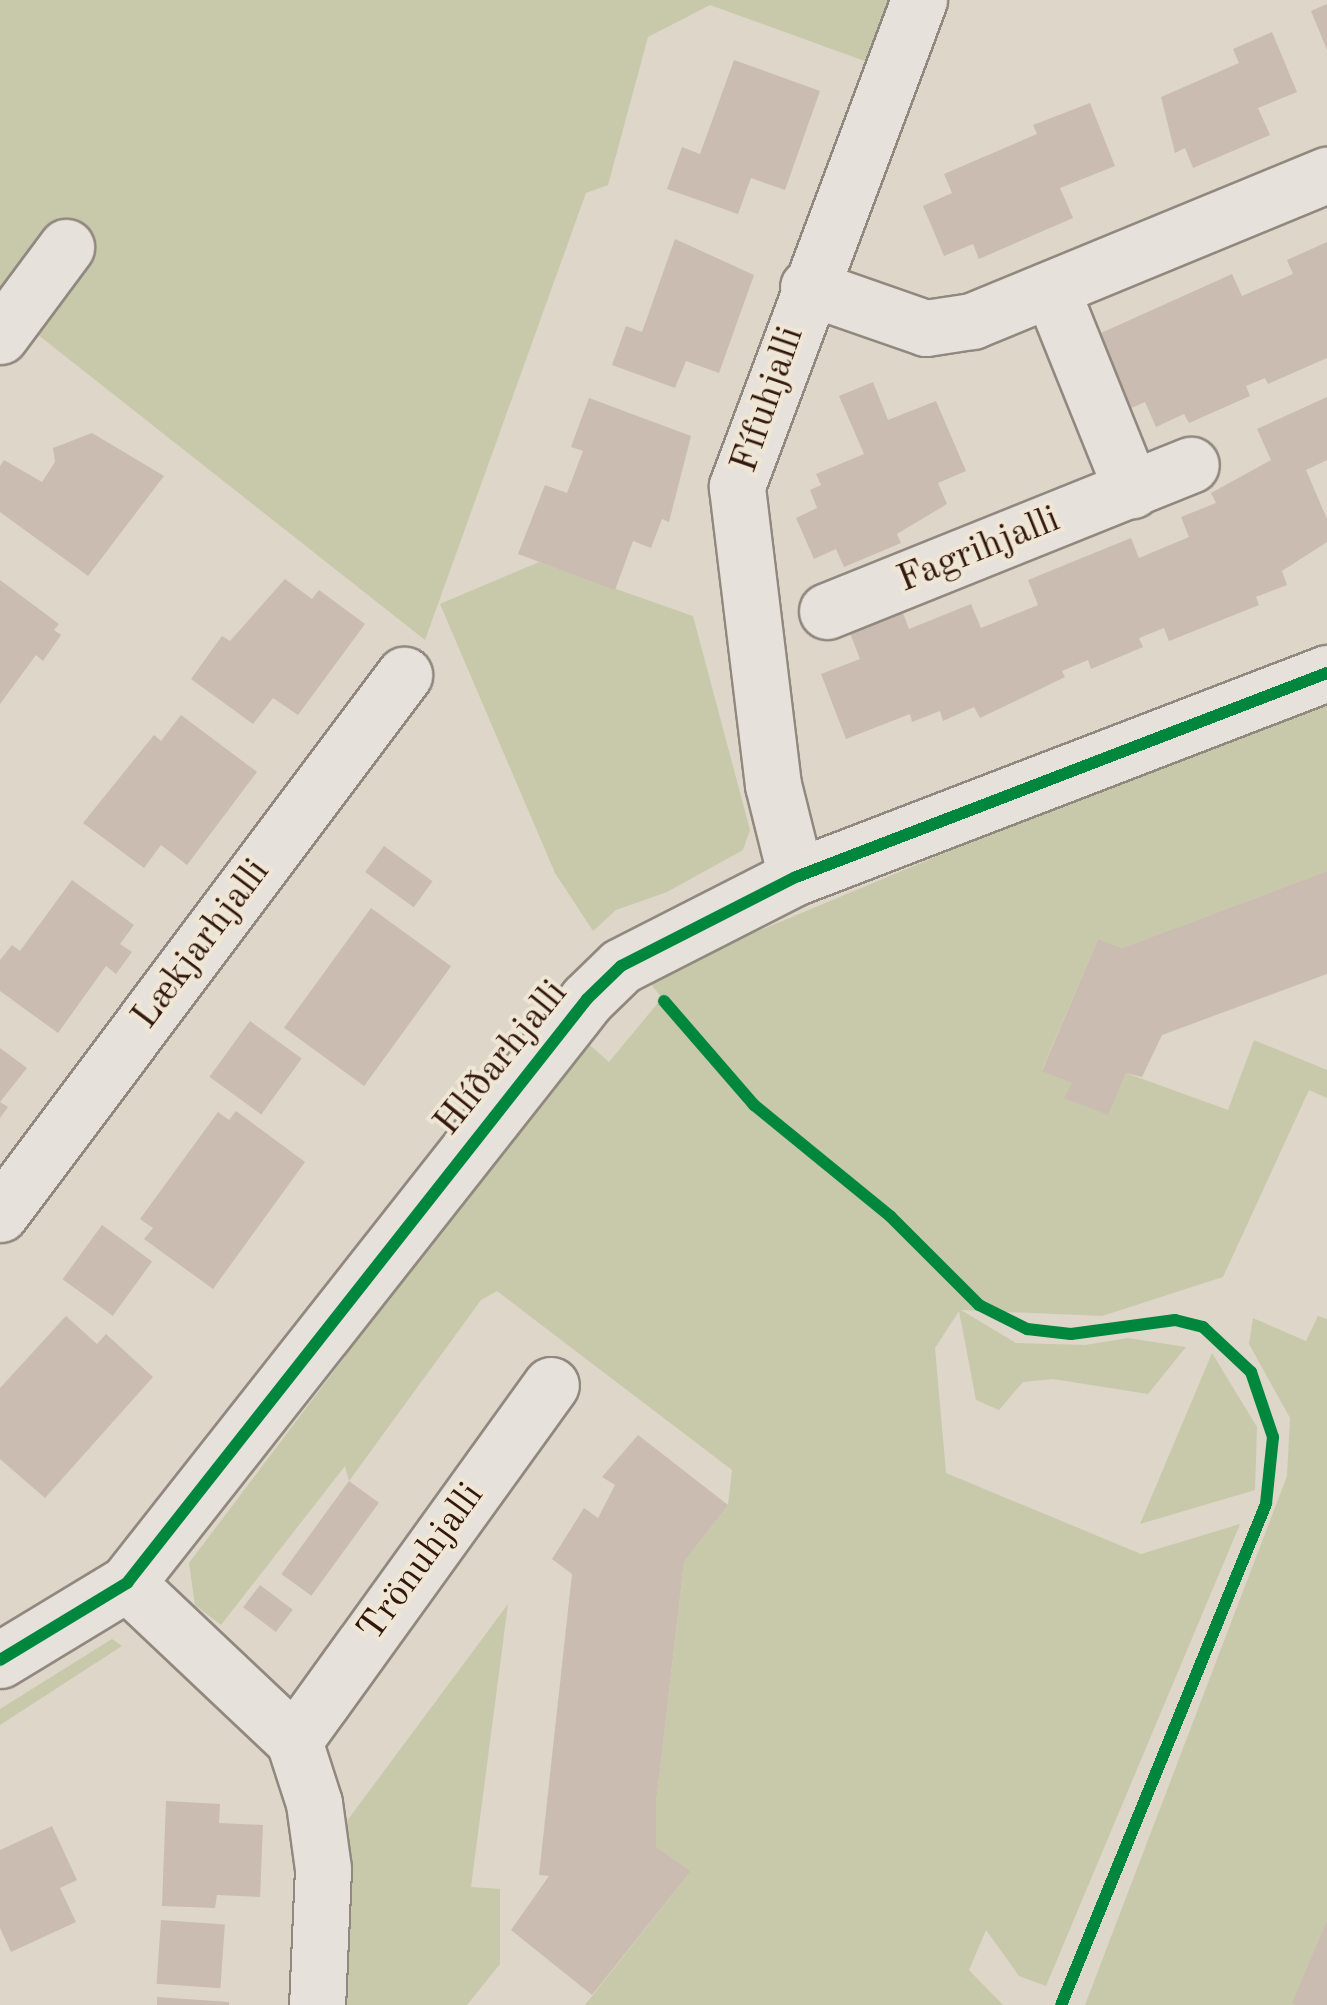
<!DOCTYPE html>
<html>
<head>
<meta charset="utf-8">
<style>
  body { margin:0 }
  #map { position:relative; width:1327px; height:2005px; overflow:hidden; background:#ded6c8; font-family:"Old Standard TT",serif }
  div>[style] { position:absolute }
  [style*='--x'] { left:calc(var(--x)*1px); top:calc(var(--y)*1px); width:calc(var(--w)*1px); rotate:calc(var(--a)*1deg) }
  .green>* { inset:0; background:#c7c9aa }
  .building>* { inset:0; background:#cabcb0; transform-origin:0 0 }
  .roads { filter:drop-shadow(2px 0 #91887f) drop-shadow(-2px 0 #91887f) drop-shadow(0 2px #91887f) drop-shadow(0 -2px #91887f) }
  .minor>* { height:55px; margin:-27.5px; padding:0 27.5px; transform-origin:27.5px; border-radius:27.5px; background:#e6e2db }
  .cycleway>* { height:12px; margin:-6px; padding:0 6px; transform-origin:6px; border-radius:6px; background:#00873e }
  span { translate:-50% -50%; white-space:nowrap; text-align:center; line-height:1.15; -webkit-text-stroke:8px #f0e6d5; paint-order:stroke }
  .street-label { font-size:38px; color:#30160b }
</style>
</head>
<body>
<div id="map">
  <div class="green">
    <div style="clip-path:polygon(0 0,896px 0,873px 64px,710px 5px,648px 37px,608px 185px,586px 193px,425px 640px,4px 308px,0 313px)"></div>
    <div style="clip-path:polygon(539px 562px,693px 616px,750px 830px,743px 850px,667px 892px,616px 910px,593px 931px,555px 873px,440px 604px)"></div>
    <div style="clip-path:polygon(1327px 693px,1327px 871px,1122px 948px,1098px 939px,1042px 1070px,1072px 1083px,1065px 1098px,1107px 1114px,1126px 1073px,1228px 1110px,1254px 1040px,1327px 1070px,1327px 1098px,1309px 1090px,1223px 1277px,1102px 1316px,961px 1310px,1016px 1343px,1085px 1345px,1128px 1338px,1186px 1347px,1148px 1394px,1053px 1379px,1023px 1382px,999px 1410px,976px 1400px,959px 1311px,935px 1348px,946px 1473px,1141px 1554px,1240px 1524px,1046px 1986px,1019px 1976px,986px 1930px,969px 1970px,1003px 2005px,585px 2005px,691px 1871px,656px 1847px,656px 1804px,684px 1562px,728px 1505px,732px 1470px,497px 1291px,481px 1300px,349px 1481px,345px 1466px,221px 1625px,195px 1605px,189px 1563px,584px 1040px,609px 1062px,662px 998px,646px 978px)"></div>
    <div style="clip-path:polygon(1318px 1316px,1327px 1319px,1327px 1921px,1296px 2005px,1085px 2005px,1287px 1476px,1290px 1418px,1249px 1344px,1253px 1318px,1306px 1341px)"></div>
    <div style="clip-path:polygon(1212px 1353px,1257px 1427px,1255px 1490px,1140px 1524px)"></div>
    <div style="clip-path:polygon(508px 1604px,471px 1887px,500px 1889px,500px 1964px,467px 2005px,337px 2005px,344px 1825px)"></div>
    <div style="clip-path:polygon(112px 1639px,122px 1646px,0 1725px,0 1709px)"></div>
  </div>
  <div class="building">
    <div style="clip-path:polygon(1327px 4px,1327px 50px,1311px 11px)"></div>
    <div style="clip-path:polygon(1272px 32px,1297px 92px,1258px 108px,1270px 135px,1193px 168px,1185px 148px,1175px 153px,1161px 97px,1239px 63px,1233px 49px)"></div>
    <div style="clip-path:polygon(734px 60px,820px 91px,785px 190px,751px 178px,738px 214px,667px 189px,682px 147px,700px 154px)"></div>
    <div style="clip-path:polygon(1090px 103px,1115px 166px,1060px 188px,1073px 218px,979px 259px,973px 244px,944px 256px,923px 206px,952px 193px,944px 174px,1037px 134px,1033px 125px)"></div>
    <div style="clip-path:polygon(675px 239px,754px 275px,719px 373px,686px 361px,675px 388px,612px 365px,626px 326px,642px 332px)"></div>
    <div style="clip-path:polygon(1327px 242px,1327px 358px,1268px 384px,1265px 378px,1246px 386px,1250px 396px,1189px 423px,1184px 414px,1156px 427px,1145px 402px,1122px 412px,1090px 338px,1232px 274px,1242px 296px,1293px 274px,1287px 260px)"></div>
    <div style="clip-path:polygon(873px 382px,888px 420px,936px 401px,966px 471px,938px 483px,947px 504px,897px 534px,901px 543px,844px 567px,836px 549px,814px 559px,796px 518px,817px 508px,810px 490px,821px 485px,816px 474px,864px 454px,839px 396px)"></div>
    <div style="clip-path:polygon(1327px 397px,1327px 460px,1306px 470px,1327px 519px,1327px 542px,1282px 571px,1287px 585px,1256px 597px,1259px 605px,1169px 641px,1164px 628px,1139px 638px,1143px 647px,1091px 669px,1088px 660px,1062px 671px,1065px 677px,980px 718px,974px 707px,943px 721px,940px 711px,912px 722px,910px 714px,846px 739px,821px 674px,860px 659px,850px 633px,903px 613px,909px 629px,971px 604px,981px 628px,1038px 605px,1028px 580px,1131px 538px,1139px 558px,1189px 537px,1181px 517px,1216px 503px,1211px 493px,1271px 460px,1257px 429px)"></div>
    <div style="clip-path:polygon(589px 398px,691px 436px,669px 522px,662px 519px,651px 548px,633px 541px,615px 590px,518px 554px,545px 485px,567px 493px,583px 451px,571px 447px)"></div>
    <div style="clip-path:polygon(92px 433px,164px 476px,88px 576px,0 512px,0 466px,4px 460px,42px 482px,55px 462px,53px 448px)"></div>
    <div style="clip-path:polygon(285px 579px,312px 599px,319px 590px,365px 624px,298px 715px,273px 698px,253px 724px,191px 679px,222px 636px,230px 641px)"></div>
    <div style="clip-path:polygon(0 580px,59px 624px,54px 630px,61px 635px,43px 661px,36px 655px,0 704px)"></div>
    <div style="clip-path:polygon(181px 715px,257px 772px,187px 865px,161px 845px,144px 868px,83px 823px,154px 735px,161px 741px)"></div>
    <div style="left:384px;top:846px;width:60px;height:32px;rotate:36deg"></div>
    <div style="clip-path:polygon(1327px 871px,1327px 974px,1162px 1035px,1142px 1077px,1126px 1073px,1108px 1115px,1064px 1098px,1072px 1083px,1042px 1071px,1098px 939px,1122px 948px)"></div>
    <div style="clip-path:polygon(72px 880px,134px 925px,120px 944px,132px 952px,116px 974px,106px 966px,58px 1033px,0 991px,0 960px,12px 945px,20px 951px)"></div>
    <div style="left:371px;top:908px;width:99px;height:148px;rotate:36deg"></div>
    <div style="left:250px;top:1021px;width:64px;height:69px;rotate:36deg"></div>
    <div style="clip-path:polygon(0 1048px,27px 1068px,0 1102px,8px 1107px,0 1118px)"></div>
    <div style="clip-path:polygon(236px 1111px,305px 1162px,213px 1289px,144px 1239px,153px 1228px,140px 1219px,218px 1112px,229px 1120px)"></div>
    <div style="left:102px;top:1225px;width:62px;height:67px;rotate:36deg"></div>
    <div style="clip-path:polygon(66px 1316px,97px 1344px,106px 1334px,153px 1377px,45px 1498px,0 1459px,0 1388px)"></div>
    <div style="clip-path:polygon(638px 1435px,728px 1505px,684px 1562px,656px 1804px,656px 1847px,691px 1871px,592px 1995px,511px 1930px,549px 1876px,539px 1875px,572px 1574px,552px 1559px,584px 1508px,598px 1518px,615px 1485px,602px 1477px)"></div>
    <div style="left:349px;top:1481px;width:37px;height:115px;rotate:36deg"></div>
    <div style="left:260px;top:1585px;width:41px;height:28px;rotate:37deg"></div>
    <div style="clip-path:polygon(166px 1801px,220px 1804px,219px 1823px,263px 1825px,260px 1897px,217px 1895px,215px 1908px,162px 1906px)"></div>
    <div style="clip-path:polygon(52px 1826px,77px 1880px,60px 1888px,76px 1922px,11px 1952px,0 1928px,0 1850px)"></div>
    <div style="left:161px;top:1920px;width:64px;height:64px;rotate:4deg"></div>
    <div style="clip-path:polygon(1327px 1921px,1327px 2005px,1296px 2005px,1292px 2003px)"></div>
    <div style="clip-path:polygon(157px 1997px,229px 2002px,229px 2005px,157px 2005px)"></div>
  </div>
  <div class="roads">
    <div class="minor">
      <div style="--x:808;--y:287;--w:125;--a:19.2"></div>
      <div style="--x:926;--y:328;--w:47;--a:-8.7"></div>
      <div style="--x:972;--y:321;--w:384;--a:-22.4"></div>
      <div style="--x:1051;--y:289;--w:217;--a:68.1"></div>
      <div style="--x:0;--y:336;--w:111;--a:-53.4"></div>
      <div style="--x:827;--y:611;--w:392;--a:-21.9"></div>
      <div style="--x:796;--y:877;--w:95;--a:-104"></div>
      <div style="--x:773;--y:785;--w:301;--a:-96.9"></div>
      <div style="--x:737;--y:486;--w:519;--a:-69.47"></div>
      <div style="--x:0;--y:1214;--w:674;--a:-53.15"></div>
      <div style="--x:127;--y:1583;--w:230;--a:43.4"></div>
      <div style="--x:294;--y:1741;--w:65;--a:72.1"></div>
      <div style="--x:314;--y:1803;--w:67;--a:82.2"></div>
      <div style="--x:323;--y:1869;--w:136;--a:92.5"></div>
      <div style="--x:0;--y:1660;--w:149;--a:-31.2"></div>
      <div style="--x:127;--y:1583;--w:743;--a:-51.77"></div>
      <div style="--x:587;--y:999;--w:47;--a:-44.1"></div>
      <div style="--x:621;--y:966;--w:196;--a:-27"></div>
      <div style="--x:796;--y:877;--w:569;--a:-21.02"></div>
      <div style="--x:294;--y:1741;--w:439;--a:-54.2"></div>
    </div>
  </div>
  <div class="cycleway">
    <div style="--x:664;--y:1001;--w:138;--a:49.1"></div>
    <div style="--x:754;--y:1105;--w:176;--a:39.2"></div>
    <div style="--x:890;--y:1216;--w:126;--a:45"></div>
    <div style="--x:979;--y:1305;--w:54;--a:26.6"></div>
    <div style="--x:1027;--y:1329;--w:44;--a:6.5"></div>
    <div style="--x:1071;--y:1334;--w:105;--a:-7.7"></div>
    <div style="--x:1175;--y:1320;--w:29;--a:14"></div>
    <div style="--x:1203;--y:1327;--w:66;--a:43.2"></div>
    <div style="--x:1251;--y:1372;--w:69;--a:71.3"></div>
    <div style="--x:1273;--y:1437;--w:67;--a:96"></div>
    <div style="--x:1266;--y:1504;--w:541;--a:112.25"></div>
    <div style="--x:0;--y:1660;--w:149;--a:-31.2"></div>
    <div style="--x:127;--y:1583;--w:743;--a:-51.77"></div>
    <div style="--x:587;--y:999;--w:47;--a:-44.1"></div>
    <div style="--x:621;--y:966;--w:196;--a:-27"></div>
    <div style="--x:796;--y:877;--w:569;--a:-21.02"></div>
  </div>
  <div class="street-label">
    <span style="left:769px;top:400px;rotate:-71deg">Fífuhjalli</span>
    <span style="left:979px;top:551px;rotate:-22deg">Fagrihjalli</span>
    <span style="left:202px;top:945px;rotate:-53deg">Lækjarhjalli</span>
    <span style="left:502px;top:1059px;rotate:-51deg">Hlíðarhjalli</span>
    <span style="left:422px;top:1563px;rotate:-54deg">Trönuhjalli</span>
  </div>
</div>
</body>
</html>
